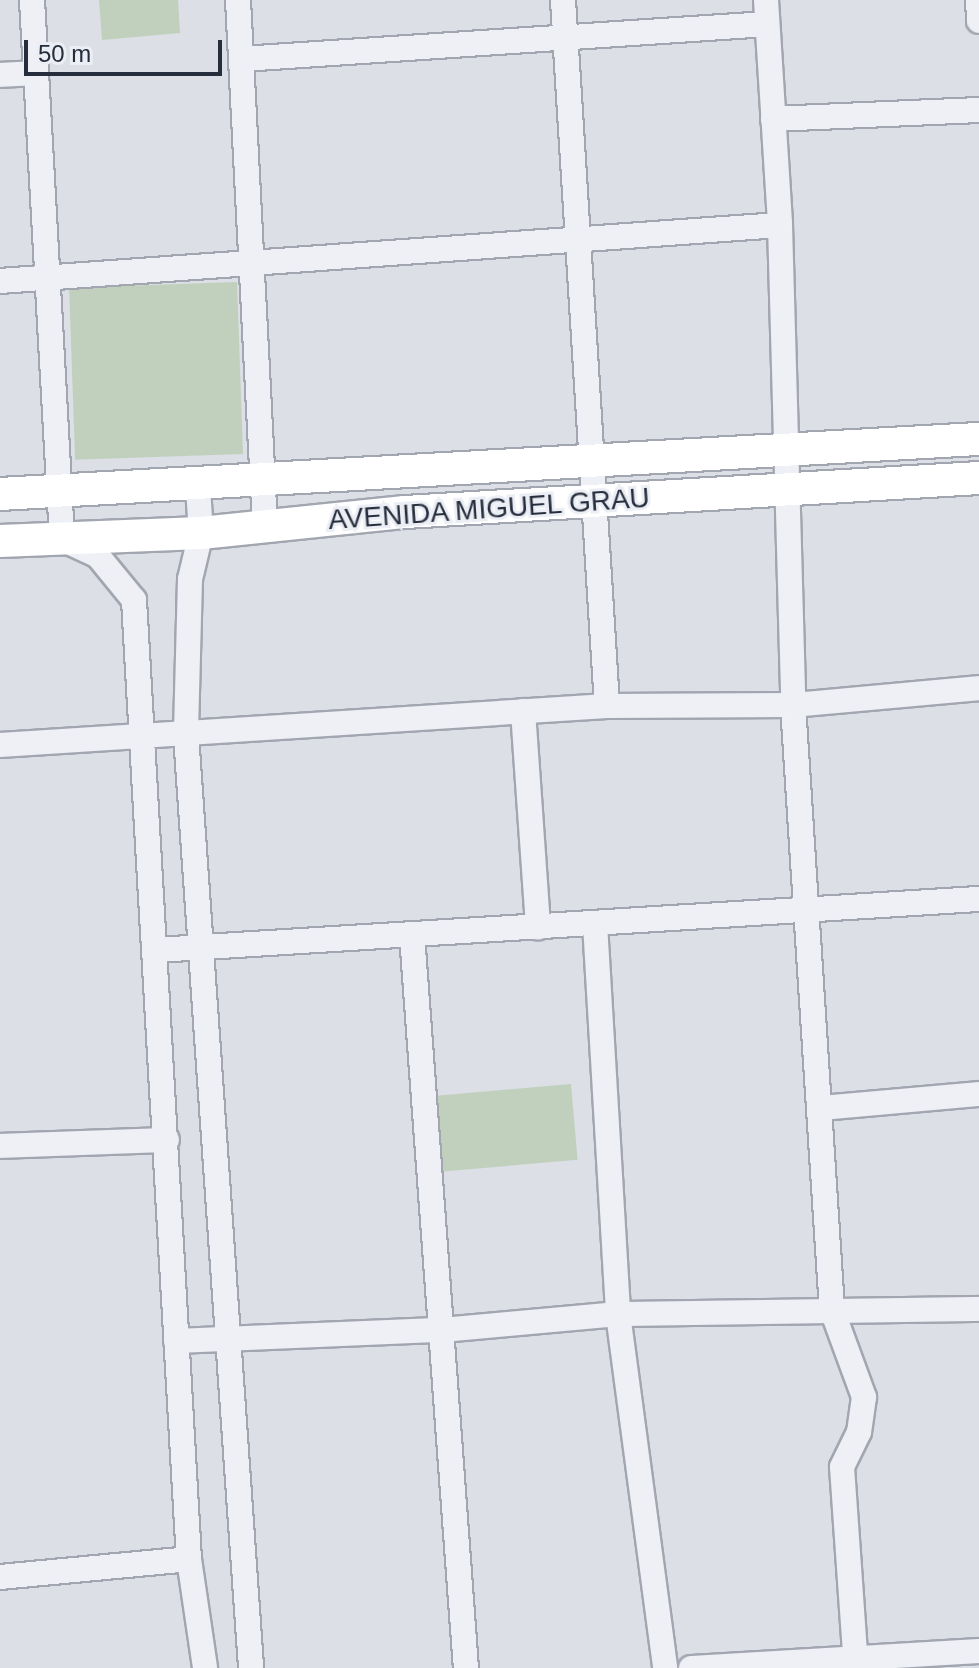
<!DOCTYPE html>
<html>
<head>
<meta charset="utf-8">
<style>
  body { margin:0 }
  #map { position:relative; width:979px; height:1668px; overflow:hidden; background:#dcdfe6; font-family:Arial,sans-serif }
  div>[style] { position:absolute }
  [style*='--x'] { left:calc(var(--x)*1px); top:calc(var(--y)*1px); width:calc(var(--w)*1px); rotate:calc(var(--a)*1deg) }
  .green>* { inset:0; background:#c1d0bd; transform-origin:0 0 }
  .roads { filter:drop-shadow(2px 0 #a2a6b0) drop-shadow(-2px 0 #a2a6b0) drop-shadow(0 2px #a2a6b0) drop-shadow(0 -2px #a2a6b0) }
  .street>* { height:24px; margin:-12px; padding:0 12px; transform-origin:12px; border-radius:12px; background:#eff0f5 }
  .secondary>* { height:32px; margin:-16px; padding:0 16px; transform-origin:16px; border-radius:16px; background:#fff }
  span { translate:-50% -50%; white-space:nowrap; text-align:center; line-height:1.15; -webkit-text-stroke:6px #ebeef4; paint-order:stroke }
  .street-label { font-size:28px; color:#262d3c }
  .scale { position:absolute; left:24px; top:40px; width:198px; height:36px; box-sizing:border-box; border:4px solid #262d3c; border-top:0; padding-left:10px; font-size:24px; line-height:28px; white-space:nowrap; color:#262d3c; -webkit-text-stroke:6px #ebeef4; paint-order:stroke }
</style>
</head>
<body>
<div id="map">
  <div class="green">
    <div style="clip-path:polygon(99px 0,178px 0,180px 33px,102px 40px)"></div>
    <div style="left:237px;top:282px;width:172px;height:168px;rotate:88deg"></div>
    <div style="left:571px;top:1084px;width:76px;height:135px;rotate:85deg"></div>
  </div>
  <div class="roads">
    <div class="street">
      <div style="--x:32;--y:0;--w:540;--a:86.81"></div>
      <div style="--x:62;--y:539;--w:40;--a:25"></div>
      <div style="--x:98;--y:556;--w:57;--a:50.7"></div>
      <div style="--x:134;--y:600;--w:961;--a:86.72"></div>
      <div style="--x:189;--y:1559;--w:110;--a:81.6"></div>
      <div style="--x:238;--y:0;--w:527;--a:87.06"></div>
      <div style="--x:563;--y:0;--w:707;--a:86.43"></div>
      <div style="--x:766;--y:0;--w:225;--a:86.4"></div>
      <div style="--x:780;--y:225;--w:480;--a:88.4"></div>
      <div style="--x:793;--y:705;--w:606;--a:86.31"></div>
      <div style="--x:832;--y:1310;--w:93;--a:69.8"></div>
      <div style="--x:864;--y:1397;--w:35;--a:98"></div>
      <div style="--x:859;--y:1432;--w:39;--a:116"></div>
      <div style="--x:842;--y:1467;--w:201;--a:86"></div>
      <div style="--x:978;--y:0;--w:21;--a:87"></div>
      <div style="--x:242;--y:59;--w:526;--a:-3.81"></div>
      <div style="--x:0;--y:75;--w:36;--a:-3"></div>
      <div style="--x:773;--y:119;--w:206;--a:-2.5"></div>
      <div style="--x:0;--y:281;--w:782;--a:-4.11"></div>
      <div style="--x:198;--y:488;--w:45;--a:86.2"></div>
      <div style="--x:201;--y:533;--w:47;--a:103.4"></div>
      <div style="--x:190;--y:579;--w:156;--a:91.5"></div>
      <div style="--x:186;--y:735;--w:935;--a:86.01"></div>
      <div style="--x:523;--y:711;--w:217;--a:86"></div>
      <div style="--x:0;--y:745;--w:608;--a:-3.68"></div>
      <div style="--x:607;--y:706;--w:186;--a:-0.3"></div>
      <div style="--x:793;--y:705;--w:187;--a:-5.2"></div>
      <div style="--x:595;--y:924;--w:391;--a:86.6"></div>
      <div style="--x:618;--y:1314;--w:357;--a:82.4"></div>
      <div style="--x:412;--y:935;--w:735;--a:85.79"></div>
      <div style="--x:156;--y:950;--w:825;--a:-3.55"></div>
      <div style="--x:822;--y:1108;--w:158;--a:-5.1"></div>
      <div style="--x:0;--y:1146;--w:167;--a:-2.1"></div>
      <div style="--x:176;--y:1341;--w:266;--a:-2.4"></div>
      <div style="--x:442;--y:1330;--w:177;--a:-5.2"></div>
      <div style="--x:618;--y:1314;--w:361;--a:-0.8"></div>
      <div style="--x:0;--y:1577;--w:190;--a:-5.4"></div>
      <div style="--x:691;--y:1668;--w:289;--a:-3.4"></div>
    </div>
    <div class="secondary">
      <div style="--x:0;--y:494;--w:981;--a:-3.22"></div>
      <div style="--x:0;--y:541;--w:201;--a:-2.3"></div>
      <div style="--x:201;--y:533;--w:205;--a:-5.9"></div>
      <div style="--x:405;--y:512;--w:575;--a:-3.39"></div>
    </div>
  </div>
  <div class="street-label">
    <span style="left:489px;top:509px;rotate:-4deg">AVENIDA MIGUEL GRAU</span>
  </div>
  <div class="scale">50 m</div>
</div>
</body>
</html>
